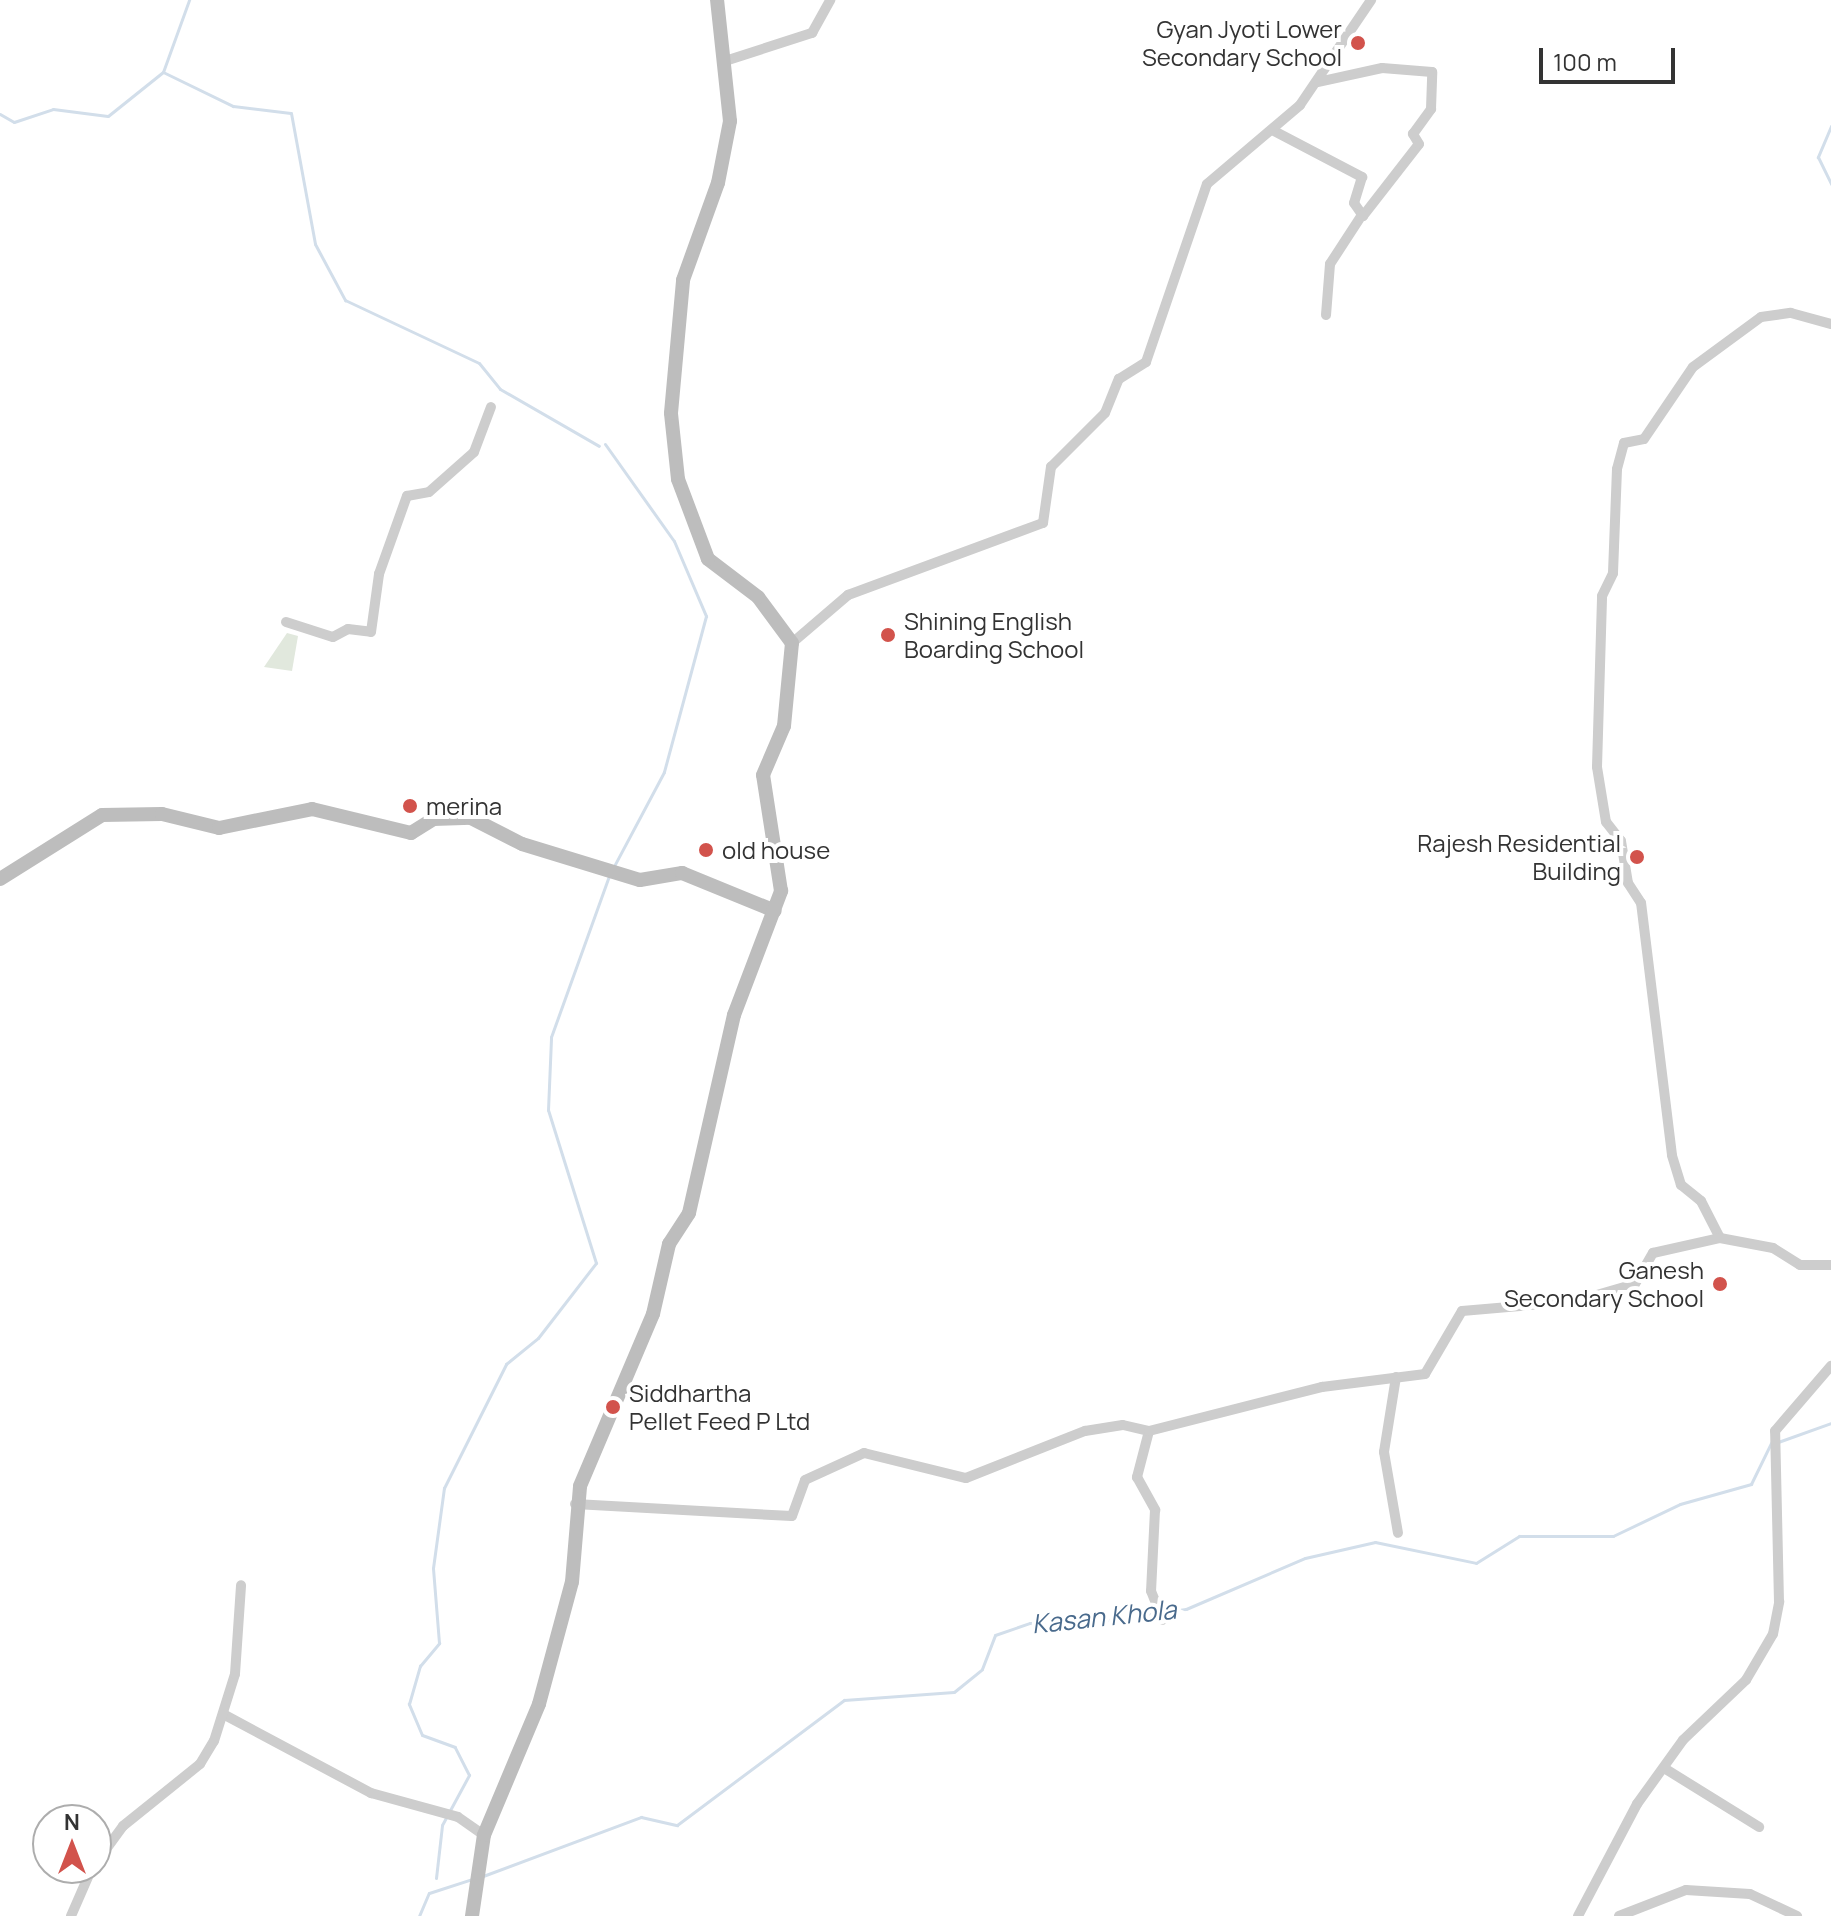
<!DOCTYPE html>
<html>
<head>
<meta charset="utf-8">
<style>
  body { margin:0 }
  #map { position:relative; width:1831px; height:1916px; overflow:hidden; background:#fff; font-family:Manrope,sans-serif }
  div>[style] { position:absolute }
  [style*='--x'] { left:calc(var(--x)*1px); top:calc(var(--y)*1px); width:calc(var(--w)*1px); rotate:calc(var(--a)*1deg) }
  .green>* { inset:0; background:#e1e8dd }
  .stream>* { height:3px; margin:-1.5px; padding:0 1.5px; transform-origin:1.5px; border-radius:1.5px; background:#d2deea }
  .street>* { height:10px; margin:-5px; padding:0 5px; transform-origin:5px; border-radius:5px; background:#cdcdcd }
  .secondary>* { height:14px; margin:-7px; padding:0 7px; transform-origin:7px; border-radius:7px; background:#bdbdbd }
  .dots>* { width:22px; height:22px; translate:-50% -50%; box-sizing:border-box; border:4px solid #fff; border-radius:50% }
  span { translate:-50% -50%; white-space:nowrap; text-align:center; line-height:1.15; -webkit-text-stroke:8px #fff; paint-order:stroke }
  .poi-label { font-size:24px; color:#333 }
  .right { translate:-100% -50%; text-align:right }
  .left { translate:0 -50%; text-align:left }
  .water-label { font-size:26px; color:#496a8c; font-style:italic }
  .north { position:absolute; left:32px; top:1804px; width:80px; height:80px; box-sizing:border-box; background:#fff; border:2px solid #adadad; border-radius:50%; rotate:0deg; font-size:22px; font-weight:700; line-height:32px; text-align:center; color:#333 }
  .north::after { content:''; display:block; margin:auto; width:28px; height:36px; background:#d2534c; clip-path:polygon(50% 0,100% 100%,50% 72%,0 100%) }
  .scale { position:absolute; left:1539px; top:48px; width:136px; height:36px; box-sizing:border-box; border:4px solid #333; border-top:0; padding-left:10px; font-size:24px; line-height:28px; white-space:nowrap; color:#333; -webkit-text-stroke:6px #fff; paint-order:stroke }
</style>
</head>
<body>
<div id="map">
  <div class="green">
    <div style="clip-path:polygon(287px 633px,298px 636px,292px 671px,264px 667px)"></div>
  </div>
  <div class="stream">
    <div style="--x:163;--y:72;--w:78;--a:25.9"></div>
    <div style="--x:233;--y:106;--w:58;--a:6.9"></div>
    <div style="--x:291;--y:113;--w:133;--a:79.6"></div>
    <div style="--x:315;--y:244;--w:64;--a:61.8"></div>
    <div style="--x:345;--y:300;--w:148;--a:25.2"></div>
    <div style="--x:479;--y:363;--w:33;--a:51"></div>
    <div style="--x:500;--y:389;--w:114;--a:29.9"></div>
    <div style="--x:0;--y:114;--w:16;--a:30"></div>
    <div style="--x:14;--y:122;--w:41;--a:-18.4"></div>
    <div style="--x:53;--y:109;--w:55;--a:7.3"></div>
    <div style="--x:108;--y:116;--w:70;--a:-38.7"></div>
    <div style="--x:163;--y:72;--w:77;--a:-70.1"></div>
    <div style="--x:1831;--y:126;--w:34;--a:113"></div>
    <div style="--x:1818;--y:157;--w:30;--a:64"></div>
    <div style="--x:605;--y:444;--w:119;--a:54.6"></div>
    <div style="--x:674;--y:541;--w:82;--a:66.9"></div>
    <div style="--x:706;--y:616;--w:162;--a:105.1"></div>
    <div style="--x:664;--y:772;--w:106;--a:118"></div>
    <div style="--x:1778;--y:1442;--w:56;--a:-19.7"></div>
    <div style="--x:483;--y:1876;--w:169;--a:-20.5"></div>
    <div style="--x:641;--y:1817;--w:37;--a:13"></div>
    <div style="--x:677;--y:1825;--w:209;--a:-36.8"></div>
    <div style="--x:844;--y:1700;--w:110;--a:-4.2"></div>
    <div style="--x:954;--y:1692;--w:36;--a:-39"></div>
    <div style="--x:982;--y:1669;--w:36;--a:-69"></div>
    <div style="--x:995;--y:1635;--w:37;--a:-19"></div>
    <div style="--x:1030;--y:1623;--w:36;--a:5"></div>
    <div style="--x:1066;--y:1626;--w:121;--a:-8.1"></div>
    <div style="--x:1186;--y:1609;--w:129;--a:-23.2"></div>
    <div style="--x:1305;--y:1558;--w:72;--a:-12.9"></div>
    <div style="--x:1375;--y:1542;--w:103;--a:11.7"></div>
    <div style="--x:1476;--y:1563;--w:51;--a:-32.1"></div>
    <div style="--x:1519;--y:1536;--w:94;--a:0"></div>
    <div style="--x:1613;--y:1536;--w:74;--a:-25.5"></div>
    <div style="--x:1680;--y:1504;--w:74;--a:-15.7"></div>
    <div style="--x:1751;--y:1484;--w:46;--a:-64"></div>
    <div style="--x:436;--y:1878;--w:53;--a:-83.5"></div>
    <div style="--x:442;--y:1825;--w:57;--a:-61.6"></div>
    <div style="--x:469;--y:1775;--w:31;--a:-117"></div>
    <div style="--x:455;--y:1747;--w:35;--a:-160"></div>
    <div style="--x:422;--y:1735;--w:34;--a:-113"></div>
    <div style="--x:409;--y:1704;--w:40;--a:-74"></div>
    <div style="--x:420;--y:1666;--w:30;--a:-50"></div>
    <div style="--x:439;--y:1643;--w:75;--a:-94.6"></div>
    <div style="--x:433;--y:1568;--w:81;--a:-82.2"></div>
    <div style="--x:444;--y:1488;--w:139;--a:-63.4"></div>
    <div style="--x:506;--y:1364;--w:41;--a:-39.1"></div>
    <div style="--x:538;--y:1338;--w:95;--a:-52.3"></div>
    <div style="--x:596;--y:1263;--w:160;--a:-107.4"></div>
    <div style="--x:548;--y:1110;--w:73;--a:-87.6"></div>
    <div style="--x:551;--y:1037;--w:171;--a:-70.2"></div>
    <div style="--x:419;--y:1916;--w:25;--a:-67"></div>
    <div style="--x:429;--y:1893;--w:45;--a:-18"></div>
  </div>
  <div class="street">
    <div style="--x:722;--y:62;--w:95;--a:-17.9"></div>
    <div style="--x:812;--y:33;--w:38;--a:-61"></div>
    <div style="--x:1272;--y:130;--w:102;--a:27.6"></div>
    <div style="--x:1362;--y:177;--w:27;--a:107"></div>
    <div style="--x:1354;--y:203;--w:16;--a:55"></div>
    <div style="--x:1363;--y:216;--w:91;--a:-52.1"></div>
    <div style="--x:1419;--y:144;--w:12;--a:-121"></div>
    <div style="--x:1413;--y:134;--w:31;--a:-54"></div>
    <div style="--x:1431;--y:109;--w:37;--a:-88"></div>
    <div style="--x:1432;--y:72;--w:50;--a:-175.4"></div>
    <div style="--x:1382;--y:68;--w:66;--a:167.7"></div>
    <div style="--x:1326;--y:315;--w:51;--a:-85.5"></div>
    <div style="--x:1330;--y:264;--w:59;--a:-56.9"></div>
    <div style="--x:286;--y:622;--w:49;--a:17.7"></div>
    <div style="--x:333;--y:637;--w:17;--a:-28"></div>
    <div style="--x:348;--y:629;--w:23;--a:7"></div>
    <div style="--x:371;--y:632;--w:59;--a:-82.1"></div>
    <div style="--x:379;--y:574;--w:83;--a:-70.3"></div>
    <div style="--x:407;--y:496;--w:22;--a:-10"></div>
    <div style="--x:429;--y:492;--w:60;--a:-41.6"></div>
    <div style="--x:474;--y:452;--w:48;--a:-69.3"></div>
    <div style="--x:792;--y:643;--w:74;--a:-40.6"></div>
    <div style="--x:848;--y:595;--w:208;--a:-20.3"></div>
    <div style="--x:1043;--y:523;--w:57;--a:-81.9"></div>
    <div style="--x:1051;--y:467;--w:76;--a:-45"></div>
    <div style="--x:1105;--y:413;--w:37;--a:-68"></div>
    <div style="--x:1119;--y:379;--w:32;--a:-32"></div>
    <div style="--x:1146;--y:362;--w:188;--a:-71.1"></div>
    <div style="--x:1207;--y:184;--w:122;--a:-40.3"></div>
    <div style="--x:1300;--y:105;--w:127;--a:-55.9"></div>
    <div style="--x:1720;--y:1238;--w:42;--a:-117.2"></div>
    <div style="--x:1701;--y:1201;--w:26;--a:-141"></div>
    <div style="--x:1681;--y:1185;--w:31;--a:-107"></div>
    <div style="--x:1672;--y:1155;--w:254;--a:-97"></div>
    <div style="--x:1641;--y:903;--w:24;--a:-123"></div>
    <div style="--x:1628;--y:883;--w:43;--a:-99.5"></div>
    <div style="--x:1621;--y:841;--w:24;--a:-128"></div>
    <div style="--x:1606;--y:822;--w:56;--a:-99.3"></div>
    <div style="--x:1597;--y:767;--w:171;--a:-88.3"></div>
    <div style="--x:1602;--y:596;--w:25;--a:-64"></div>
    <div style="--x:1613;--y:573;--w:104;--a:-87.8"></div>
    <div style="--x:1617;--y:469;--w:27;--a:-75"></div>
    <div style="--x:1624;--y:443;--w:20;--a:-11"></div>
    <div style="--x:1644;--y:439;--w:87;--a:-55.8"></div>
    <div style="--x:1693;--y:367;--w:84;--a:-36.3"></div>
    <div style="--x:1761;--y:317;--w:30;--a:-8"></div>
    <div style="--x:1791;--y:313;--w:41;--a:15.4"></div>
    <div style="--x:1396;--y:1377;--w:76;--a:99.1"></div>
    <div style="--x:1384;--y:1452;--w:82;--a:80.2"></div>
    <div style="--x:1149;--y:1431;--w:48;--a:104.6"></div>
    <div style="--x:1137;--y:1477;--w:38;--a:61"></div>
    <div style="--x:1155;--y:1510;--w:81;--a:92.8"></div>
    <div style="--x:1151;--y:1591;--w:31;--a:68"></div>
    <div style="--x:575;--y:1504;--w:217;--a:3.2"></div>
    <div style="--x:792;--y:1516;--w:38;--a:-70"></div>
    <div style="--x:805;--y:1480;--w:65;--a:-24.6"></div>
    <div style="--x:864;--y:1453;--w:105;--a:13.8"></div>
    <div style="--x:966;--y:1478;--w:128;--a:-21.6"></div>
    <div style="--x:1085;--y:1431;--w:38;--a:-9"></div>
    <div style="--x:1123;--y:1425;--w:27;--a:13"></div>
    <div style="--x:1149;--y:1431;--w:179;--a:-14.3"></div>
    <div style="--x:1322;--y:1387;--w:104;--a:-7.2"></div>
    <div style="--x:1425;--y:1374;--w:73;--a:-59.6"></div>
    <div style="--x:1462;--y:1311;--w:114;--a:-5"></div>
    <div style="--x:1576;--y:1301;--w:61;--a:-16.1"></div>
    <div style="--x:1635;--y:1284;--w:36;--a:-60"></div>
    <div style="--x:1653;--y:1253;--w:69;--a:-12.6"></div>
    <div style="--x:1720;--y:1238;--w:54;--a:10.7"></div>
    <div style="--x:1773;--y:1248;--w:32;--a:32"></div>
    <div style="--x:1800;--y:1265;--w:31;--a:0"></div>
    <div style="--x:223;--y:1714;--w:168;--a:28.1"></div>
    <div style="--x:371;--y:1793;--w:90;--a:15.4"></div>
    <div style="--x:458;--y:1817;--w:32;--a:35"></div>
    <div style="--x:1664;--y:1768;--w:112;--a:31.8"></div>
    <div style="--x:96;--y:1863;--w:46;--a:-53.9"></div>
    <div style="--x:123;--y:1826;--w:99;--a:-38.8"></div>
    <div style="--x:200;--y:1764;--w:27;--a:-59"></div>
    <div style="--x:214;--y:1741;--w:70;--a:-72.6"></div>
    <div style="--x:235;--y:1674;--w:89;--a:-86.1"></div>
    <div style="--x:71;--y:1916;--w:52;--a:-66.4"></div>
    <div style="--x:1578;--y:1916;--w:127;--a:-62.2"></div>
    <div style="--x:1637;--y:1804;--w:79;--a:-54.3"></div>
    <div style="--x:1683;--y:1740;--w:87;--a:-43.6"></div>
    <div style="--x:1746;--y:1680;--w:53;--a:-59.6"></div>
    <div style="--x:1773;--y:1634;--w:33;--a:-79"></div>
    <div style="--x:1779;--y:1602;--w:171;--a:-91.3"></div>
    <div style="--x:1775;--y:1431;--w:86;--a:-49.3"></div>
    <div style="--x:1619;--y:1916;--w:72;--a:-21.2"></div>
    <div style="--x:1686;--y:1890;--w:64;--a:3.6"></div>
    <div style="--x:1750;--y:1894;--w:52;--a:25.1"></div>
  </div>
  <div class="secondary">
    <div style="--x:0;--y:879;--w:120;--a:-32.1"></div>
    <div style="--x:102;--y:815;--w:60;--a:-1"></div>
    <div style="--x:162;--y:814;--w:59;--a:13.8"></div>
    <div style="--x:219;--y:828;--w:95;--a:-11.5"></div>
    <div style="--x:312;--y:809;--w:102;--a:13.6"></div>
    <div style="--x:411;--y:833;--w:26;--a:-32"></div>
    <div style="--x:433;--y:819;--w:38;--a:-2"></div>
    <div style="--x:471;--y:818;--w:57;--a:27"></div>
    <div style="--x:522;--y:844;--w:123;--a:17"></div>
    <div style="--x:640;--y:880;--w:43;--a:-9.5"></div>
    <div style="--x:682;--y:873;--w:100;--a:22.2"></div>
    <div style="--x:472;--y:1916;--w:82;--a:-81.6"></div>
    <div style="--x:484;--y:1835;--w:142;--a:-67.2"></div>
    <div style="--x:539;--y:1704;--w:126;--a:-74.9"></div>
    <div style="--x:572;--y:1582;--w:96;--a:-85.2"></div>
    <div style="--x:580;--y:1486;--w:187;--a:-67"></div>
    <div style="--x:653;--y:1314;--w:72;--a:-77.1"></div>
    <div style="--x:669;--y:1244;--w:37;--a:-57"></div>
    <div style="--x:689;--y:1213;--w:203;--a:-77.2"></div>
    <div style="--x:734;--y:1015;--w:133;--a:-69.2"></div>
    <div style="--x:781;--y:891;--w:117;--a:-98.8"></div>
    <div style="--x:763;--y:775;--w:53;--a:-66.8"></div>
    <div style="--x:784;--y:726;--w:83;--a:-84.5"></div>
    <div style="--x:792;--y:643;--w:57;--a:-126.5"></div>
    <div style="--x:758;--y:597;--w:63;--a:-142.8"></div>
    <div style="--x:708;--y:559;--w:85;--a:-110.6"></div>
    <div style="--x:678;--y:479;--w:66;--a:-96.1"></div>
    <div style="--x:671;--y:413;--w:134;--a:-84.8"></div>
    <div style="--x:683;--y:280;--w:103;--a:-70.2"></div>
    <div style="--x:718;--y:183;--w:63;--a:-79"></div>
    <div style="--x:730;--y:121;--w:122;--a:-96.1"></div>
  </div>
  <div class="dots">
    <div style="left:1358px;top:43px;background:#d2534c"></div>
    <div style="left:888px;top:635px;background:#d2534c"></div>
    <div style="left:410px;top:806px;background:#d2534c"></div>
    <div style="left:706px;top:850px;background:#d2534c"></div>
    <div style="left:1637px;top:857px;background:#d2534c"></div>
    <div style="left:1720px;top:1284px;background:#d2534c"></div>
    <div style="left:613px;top:1407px;background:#d2534c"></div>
  </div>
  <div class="poi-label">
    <span class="right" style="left:1342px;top:43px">Gyan Jyoti Lower<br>Secondary School</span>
    <span class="left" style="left:904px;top:635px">Shining English<br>Boarding School</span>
    <span class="left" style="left:426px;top:806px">merina</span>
    <span class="right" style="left:1621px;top:857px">Rajesh Residential<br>Building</span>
    <span class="left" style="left:722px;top:850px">old house</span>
    <span class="right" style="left:1704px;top:1284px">Ganesh<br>Secondary School</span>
    <span class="left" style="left:629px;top:1407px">Siddhartha<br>Pellet Feed P Ltd</span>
  </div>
  <div class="water-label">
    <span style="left:1104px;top:1617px;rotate:-6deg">Kasan Khola</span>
  </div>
  <div class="north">N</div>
  <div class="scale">100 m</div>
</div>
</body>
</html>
